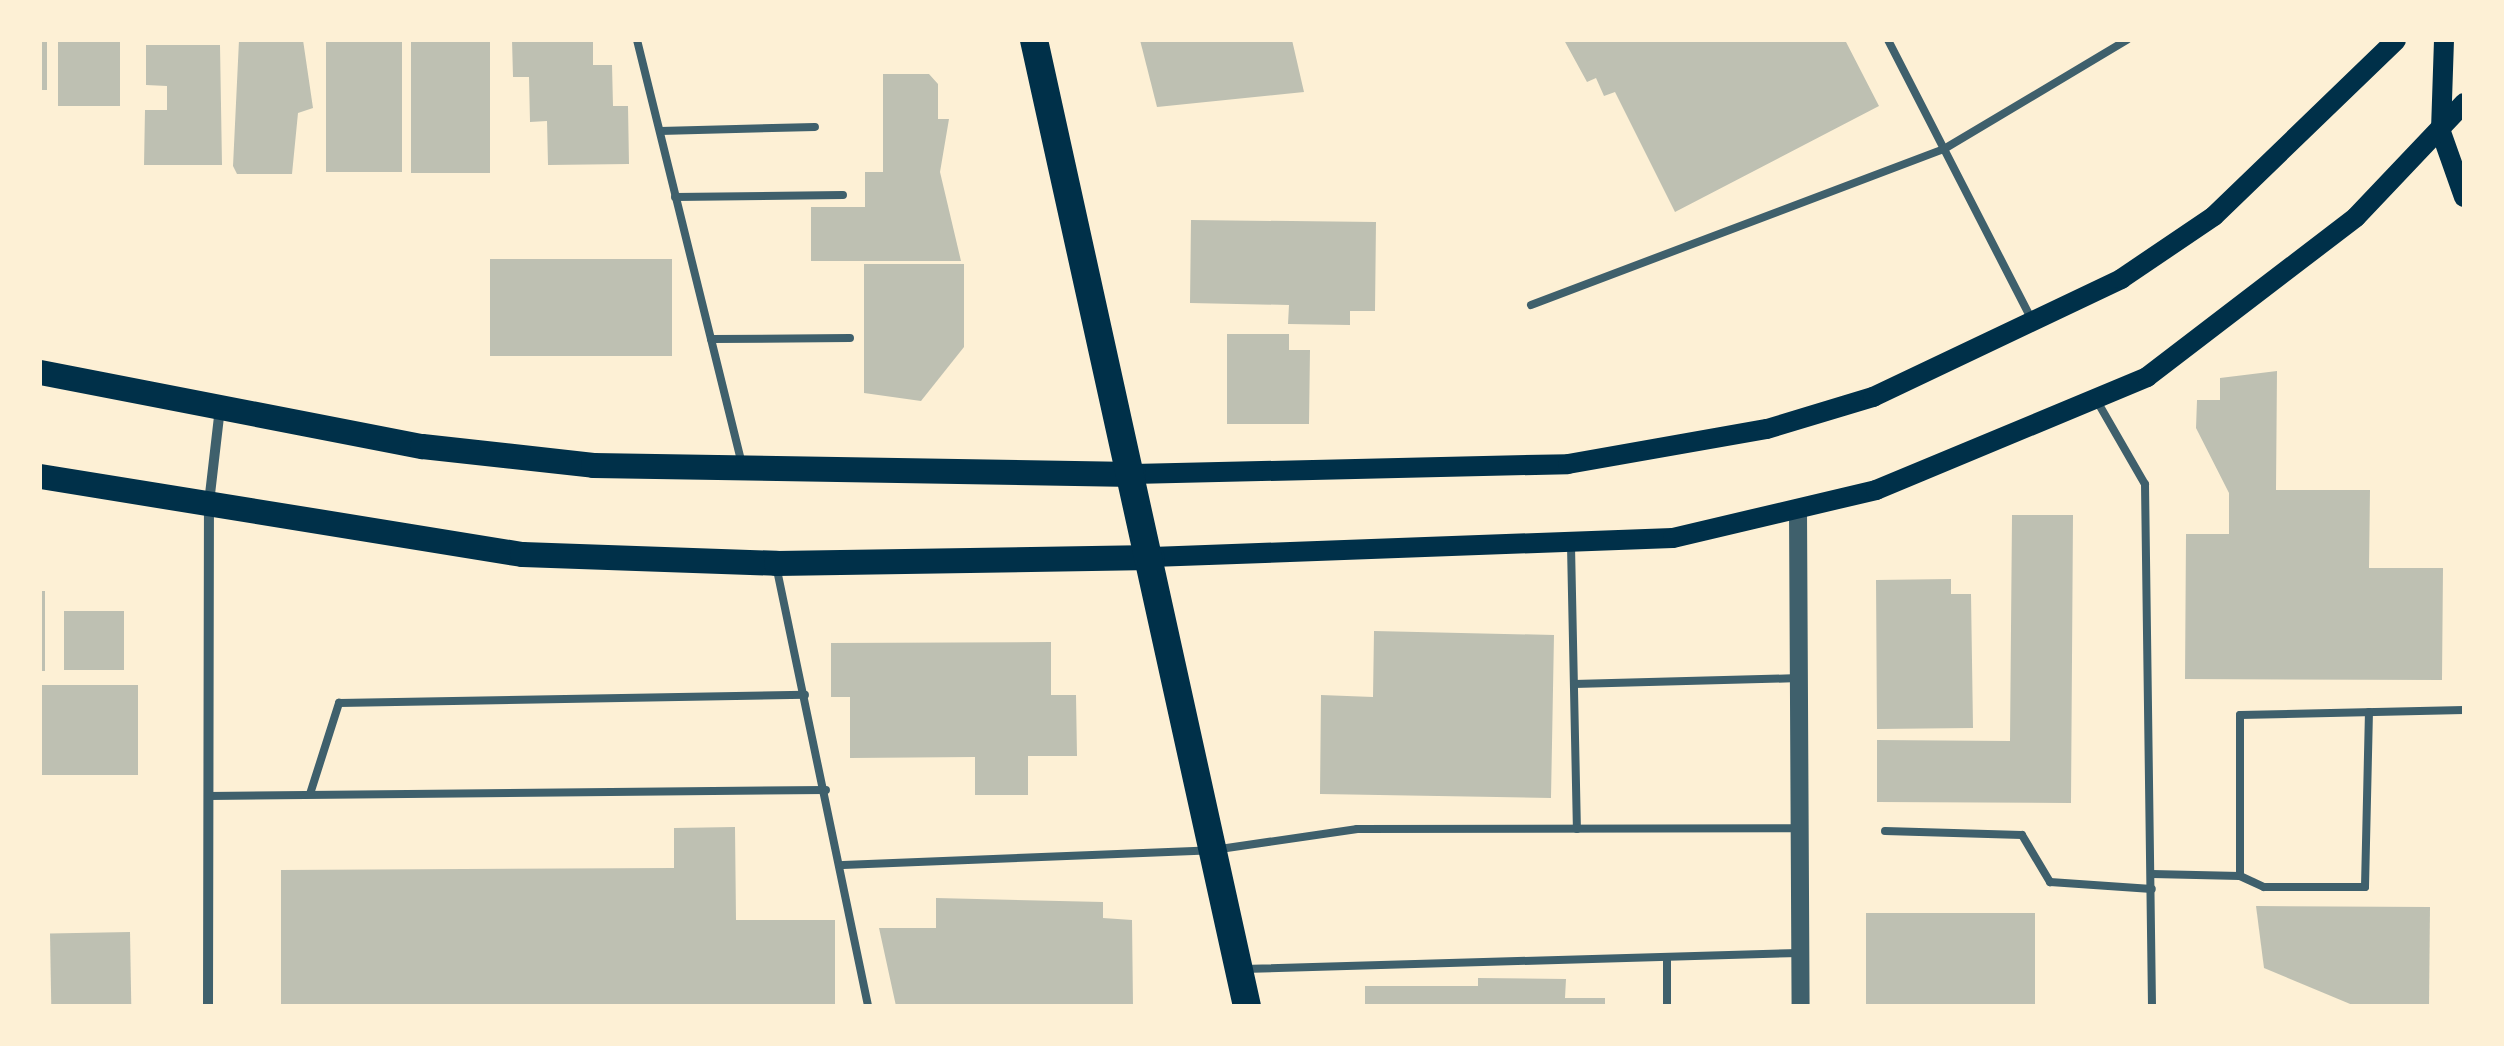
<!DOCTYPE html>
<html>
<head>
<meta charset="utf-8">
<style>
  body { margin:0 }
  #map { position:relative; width:2504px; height:1046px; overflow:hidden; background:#fdf0d5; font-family:"Source Sans 3",sans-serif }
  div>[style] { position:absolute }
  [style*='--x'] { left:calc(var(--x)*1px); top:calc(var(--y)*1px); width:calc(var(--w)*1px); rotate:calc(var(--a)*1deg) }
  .building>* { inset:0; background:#bec0b2; transform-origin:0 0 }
  .service>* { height:8px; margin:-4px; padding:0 4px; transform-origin:4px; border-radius:4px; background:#3f606c }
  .minor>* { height:10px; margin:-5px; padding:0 5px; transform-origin:5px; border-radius:5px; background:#3f606c }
  .tertiary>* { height:18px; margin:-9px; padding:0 9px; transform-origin:9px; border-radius:9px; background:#3f606c }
  .secondary>* { height:20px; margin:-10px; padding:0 10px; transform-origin:10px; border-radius:10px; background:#003049 }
  .primary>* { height:25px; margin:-12.5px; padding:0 12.5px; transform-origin:12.5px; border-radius:12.5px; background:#003049 }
  .trunk>* { height:28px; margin:-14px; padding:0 14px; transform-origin:14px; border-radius:14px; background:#003049 }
  span { translate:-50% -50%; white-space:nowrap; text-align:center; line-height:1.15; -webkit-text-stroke:8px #fdf0d5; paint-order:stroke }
  .frame { position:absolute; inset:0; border:42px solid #fdf0d5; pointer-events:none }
</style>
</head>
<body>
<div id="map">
  <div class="building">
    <div style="left:40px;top:40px;width:7px;height:50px"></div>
    <div style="left:58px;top:40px;width:62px;height:66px"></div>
    <div style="clip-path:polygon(239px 40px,303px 40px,313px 108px,298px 113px,292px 174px,237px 174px,233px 166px)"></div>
    <div style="left:326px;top:40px;width:76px;height:132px"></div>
    <div style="left:411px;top:40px;width:79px;height:133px"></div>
    <div style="clip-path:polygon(512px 40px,593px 40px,593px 65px,612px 65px,613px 106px,628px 106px,629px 164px,548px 165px,547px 121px,530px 122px,529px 77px,513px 77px)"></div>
    <div style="clip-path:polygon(1140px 40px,1292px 40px,1304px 92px,1157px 107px)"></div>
    <div style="clip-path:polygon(1564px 40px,1845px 40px,1879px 106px,1675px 212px,1615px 92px,1604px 96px,1596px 78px,1587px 82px)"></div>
    <div style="clip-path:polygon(146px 45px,220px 45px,222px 165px,144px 165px,145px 110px,167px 110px,167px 86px,146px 85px)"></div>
    <div style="clip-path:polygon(883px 74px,929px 74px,938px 84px,938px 119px,949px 119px,940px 172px,961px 261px,811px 261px,811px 207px,865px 207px,865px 172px,883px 172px)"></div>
    <div style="clip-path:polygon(1191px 220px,1376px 222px,1375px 311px,1350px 311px,1350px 325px,1288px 324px,1289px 305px,1190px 303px)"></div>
    <div style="left:490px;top:259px;width:182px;height:97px"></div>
    <div style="clip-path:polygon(864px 264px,964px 264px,964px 347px,921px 401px,864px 393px)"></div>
    <div style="clip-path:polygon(1227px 334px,1289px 334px,1289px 350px,1310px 350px,1309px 424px,1227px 424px)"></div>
    <div style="clip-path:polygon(2277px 371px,2276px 490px,2370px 490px,2369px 568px,2443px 568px,2442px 680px,2185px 679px,2186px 534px,2229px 534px,2229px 493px,2196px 428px,2197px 400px,2220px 400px,2220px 378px)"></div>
    <div style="clip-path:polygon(2012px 515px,2073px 515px,2071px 803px,1877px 802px,1877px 740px,2010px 741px)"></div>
    <div style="clip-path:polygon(1951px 579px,1951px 594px,1971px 594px,1973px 728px,1877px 729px,1876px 580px)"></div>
    <div style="left:40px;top:591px;width:5px;height:80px"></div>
    <div style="left:64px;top:611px;width:60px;height:59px"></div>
    <div style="clip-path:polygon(1374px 631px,1554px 635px,1551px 798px,1320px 794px,1321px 695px,1373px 697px)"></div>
    <div style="clip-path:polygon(1051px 642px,1051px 695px,1076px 695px,1077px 756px,1028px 756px,1028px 795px,975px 795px,975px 757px,850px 758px,850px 697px,831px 697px,831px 643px)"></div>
    <div style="left:40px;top:685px;width:98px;height:90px"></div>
    <div style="clip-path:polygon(735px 827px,736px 920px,835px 920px,835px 1006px,281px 1006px,281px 870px,674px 868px,674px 828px)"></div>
    <div style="clip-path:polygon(936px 898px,1103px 902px,1103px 918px,1132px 920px,1133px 1006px,896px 1006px,879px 928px,936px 928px)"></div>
    <div style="clip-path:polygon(2256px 906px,2430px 907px,2429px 1006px,2355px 1006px,2264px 968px)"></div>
    <div style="left:1866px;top:913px;width:169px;height:93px"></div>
    <div style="left:130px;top:932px;width:74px;height:80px;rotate:89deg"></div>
    <div style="clip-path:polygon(1478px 978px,1566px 979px,1565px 998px,1605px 998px,1605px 1006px,1365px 1006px,1365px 986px,1478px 986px)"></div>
  </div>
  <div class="service">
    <div style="--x:637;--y:40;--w:437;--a:76.1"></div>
    <div style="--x:1888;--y:40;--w:315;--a:62.8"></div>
    <div style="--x:660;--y:131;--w:155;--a:-1.5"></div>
    <div style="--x:675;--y:197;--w:168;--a:-0.7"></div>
    <div style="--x:1531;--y:305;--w:441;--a:-20.7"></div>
    <div style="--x:1944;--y:149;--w:213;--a:-30.8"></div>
    <div style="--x:711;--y:339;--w:139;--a:-0.4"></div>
    <div style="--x:2097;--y:401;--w:96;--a:60"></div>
    <div style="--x:2145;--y:484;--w:522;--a:89.23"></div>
    <div style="--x:1571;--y:546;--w:283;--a:88.8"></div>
    <div style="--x:777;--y:570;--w:445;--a:78.2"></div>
    <div style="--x:1574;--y:684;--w:225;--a:-1.5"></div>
    <div style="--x:310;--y:794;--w:96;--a:-72.3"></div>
    <div style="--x:339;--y:703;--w:466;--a:-1"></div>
    <div style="--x:208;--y:796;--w:618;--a:-0.56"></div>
    <div style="--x:1885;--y:831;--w:137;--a:1.7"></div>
    <div style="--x:2022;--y:835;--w:55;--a:59.2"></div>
    <div style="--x:2050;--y:882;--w:102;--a:3.9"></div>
    <div style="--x:843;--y:865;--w:370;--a:-2.3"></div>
    <div style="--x:1213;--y:850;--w:146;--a:-8.3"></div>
    <div style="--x:1357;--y:829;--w:440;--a:-0.1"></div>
    <div style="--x:2152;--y:874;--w:88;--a:1.3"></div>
    <div style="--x:2240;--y:876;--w:161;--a:-90"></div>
    <div style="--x:2240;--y:715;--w:224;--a:-1.3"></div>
    <div style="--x:2240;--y:876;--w:26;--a:25"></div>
    <div style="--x:2264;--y:887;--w:101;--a:0"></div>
    <div style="--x:2365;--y:887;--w:175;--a:-88.7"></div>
    <div style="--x:1667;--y:957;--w:49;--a:90"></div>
    <div style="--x:1243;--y:969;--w:556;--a:-1.65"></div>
  </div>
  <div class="minor">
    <div style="--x:208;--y:1006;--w:503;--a:-89.89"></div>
    <div style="--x:209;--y:503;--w:96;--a:-83.4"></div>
  </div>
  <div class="tertiary">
    <div style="--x:1798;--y:510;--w:496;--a:89.7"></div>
  </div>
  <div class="secondary">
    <div style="--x:2444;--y:40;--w:92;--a:91.9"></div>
    <div style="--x:2441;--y:132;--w:69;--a:70.5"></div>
    <div style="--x:1133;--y:474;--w:435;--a:-1.3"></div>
    <div style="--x:1568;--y:464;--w:202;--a:-10"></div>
    <div style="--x:1767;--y:429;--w:111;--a:-16.8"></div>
    <div style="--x:1873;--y:397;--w:275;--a:-25.4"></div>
    <div style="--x:2121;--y:279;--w:112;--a:-34.1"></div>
    <div style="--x:2214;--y:216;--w:253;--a:-44"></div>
    <div style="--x:1152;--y:557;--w:521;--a:-2.09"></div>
    <div style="--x:1673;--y:538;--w:209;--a:-13.3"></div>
    <div style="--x:1876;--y:490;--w:294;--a:-22.6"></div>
    <div style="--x:2147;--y:377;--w:263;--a:-37.4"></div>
    <div style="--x:2356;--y:217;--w:157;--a:-46.5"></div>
  </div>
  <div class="primary">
    <div style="--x:40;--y:372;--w:389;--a:11"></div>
    <div style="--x:422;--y:446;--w:172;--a:6.3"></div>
    <div style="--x:593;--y:465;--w:540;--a:0.95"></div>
    <div style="--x:40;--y:476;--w:488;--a:9.2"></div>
    <div style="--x:522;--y:554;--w:254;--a:2"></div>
    <div style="--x:776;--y:563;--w:376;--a:-0.9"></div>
  </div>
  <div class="trunk">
    <div style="--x:1034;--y:40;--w:989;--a:77.57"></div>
  </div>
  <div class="frame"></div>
</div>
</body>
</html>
